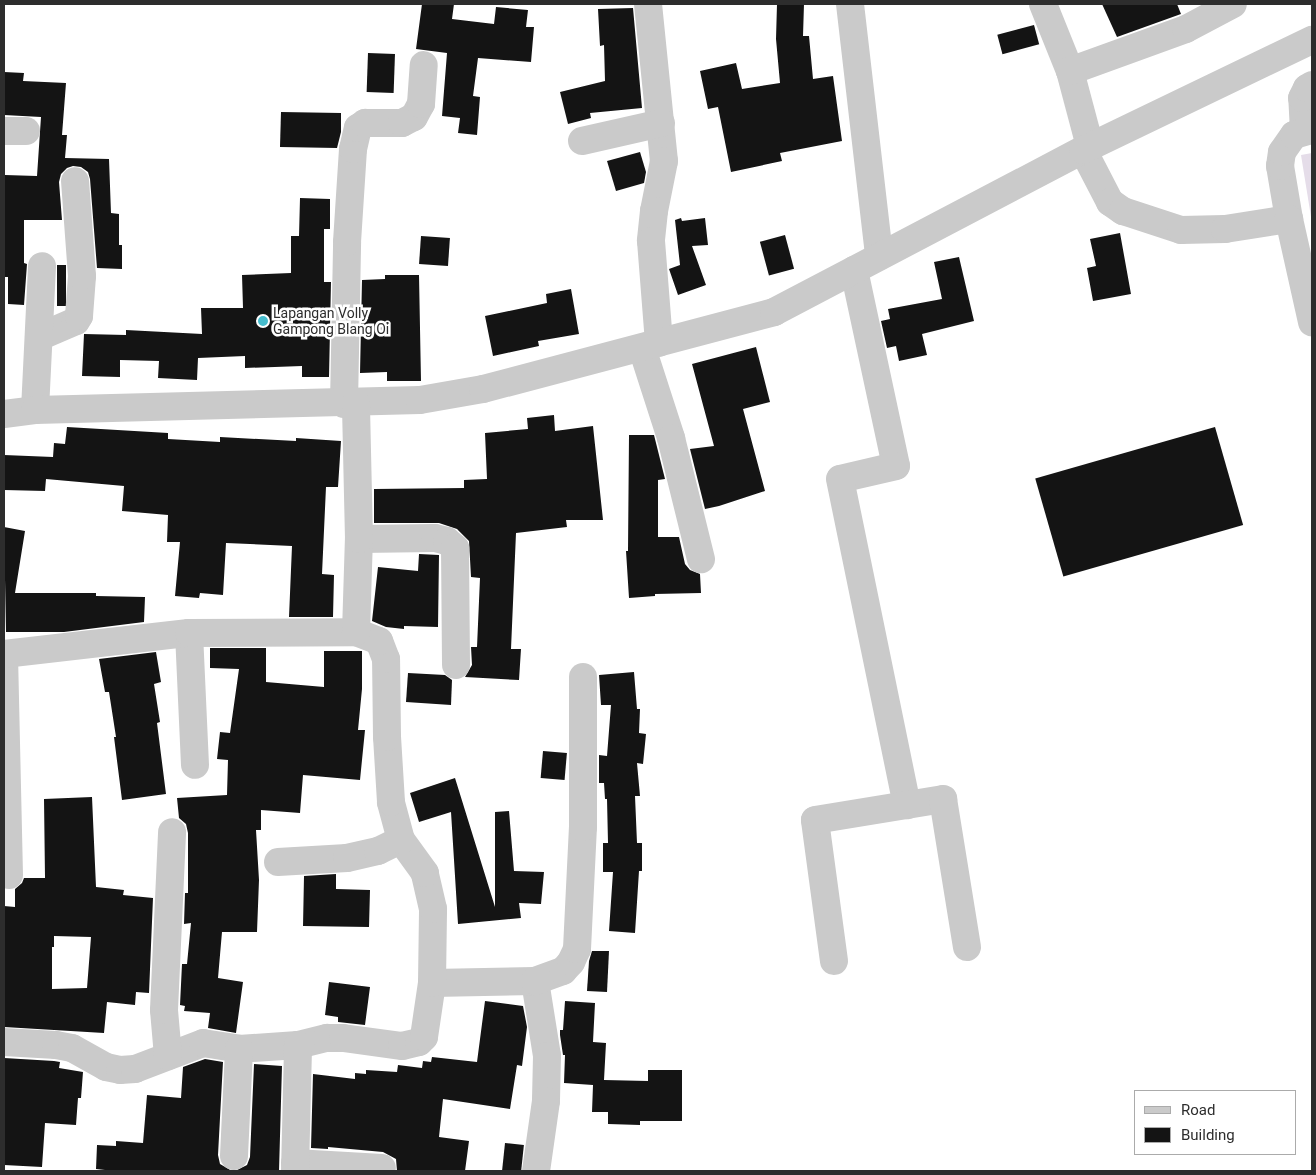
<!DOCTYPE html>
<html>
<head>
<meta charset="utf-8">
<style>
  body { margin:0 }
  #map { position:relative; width:1316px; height:1175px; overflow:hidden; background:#fff; font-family:Roboto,sans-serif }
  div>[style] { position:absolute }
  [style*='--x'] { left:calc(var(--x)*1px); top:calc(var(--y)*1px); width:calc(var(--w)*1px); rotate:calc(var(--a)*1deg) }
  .green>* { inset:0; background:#e5dde9 }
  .building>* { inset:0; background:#141414; transform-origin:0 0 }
  .minor>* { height:28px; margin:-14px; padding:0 14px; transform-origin:14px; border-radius:14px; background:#cacaca }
  .dots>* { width:14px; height:14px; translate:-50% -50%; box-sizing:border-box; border:2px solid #fff; border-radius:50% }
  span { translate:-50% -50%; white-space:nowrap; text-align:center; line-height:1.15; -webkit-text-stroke:5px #fff; paint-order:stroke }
  .poi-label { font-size:14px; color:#2d2d2d }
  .left { translate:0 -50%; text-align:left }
  .frame { position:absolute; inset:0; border:5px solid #2d2d2d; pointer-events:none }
  .legend { position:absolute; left:1134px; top:1090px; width:162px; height:65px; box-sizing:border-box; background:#fff; border:1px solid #ababab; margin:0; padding:6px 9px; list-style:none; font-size:15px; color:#2d2d2d }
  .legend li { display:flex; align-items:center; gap:10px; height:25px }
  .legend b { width:25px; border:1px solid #ababab }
</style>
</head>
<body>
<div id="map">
  <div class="green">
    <div style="clip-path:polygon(1312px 153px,1312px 223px,1301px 155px)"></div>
  </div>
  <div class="building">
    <div style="clip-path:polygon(422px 4px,454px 4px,452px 19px,494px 24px,496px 7px,528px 10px,526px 27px,534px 27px,531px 62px,478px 58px,473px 96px,480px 97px,477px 135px,458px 133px,460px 118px,442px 116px,447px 53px,416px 49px)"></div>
    <div style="clip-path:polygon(777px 4px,804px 4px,803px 36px,809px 36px,813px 79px,833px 76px,842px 141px,780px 153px,782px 161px,731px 172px,718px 107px,708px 109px,700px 71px,736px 63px,742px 89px,780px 83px,776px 39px)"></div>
    <div style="clip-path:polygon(1102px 4px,1177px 4px,1181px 14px,1117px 37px)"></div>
    <div style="clip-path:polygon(633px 8px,642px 108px,590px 113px,591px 118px,568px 124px,560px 92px,605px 81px,604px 45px,600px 46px,598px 9px)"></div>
    <div style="left:1034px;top:25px;width:20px;height:38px;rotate:75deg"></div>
    <div style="left:368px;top:53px;width:27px;height:39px;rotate:2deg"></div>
    <div style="clip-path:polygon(4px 72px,24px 73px,23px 81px,66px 83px,62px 135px,67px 135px,65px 158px,109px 159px,111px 213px,119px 214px,119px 245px,122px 245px,122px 269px,97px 268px,90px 179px,88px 172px,81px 167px,73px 166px,67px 168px,61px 174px,59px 182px,62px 220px,24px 220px,24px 263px,27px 264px,24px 305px,8px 304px,8px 277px,4px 277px,5px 175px,37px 176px,41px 117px,4px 115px)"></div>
    <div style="clip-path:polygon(281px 112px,341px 113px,341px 132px,337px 148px,280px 147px)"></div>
    <div style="clip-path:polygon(640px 152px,646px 172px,644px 183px,616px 191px,607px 161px)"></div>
    <div style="clip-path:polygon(300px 198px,330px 199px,330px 229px,324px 229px,324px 282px,331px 282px,329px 377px,302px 377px,302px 366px,245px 368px,245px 356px,198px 358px,197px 380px,158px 378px,159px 361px,120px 360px,120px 377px,82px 376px,84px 334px,126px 335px,126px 330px,202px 334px,201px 308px,243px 308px,242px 275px,291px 273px,291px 236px,299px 236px)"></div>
    <div style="clip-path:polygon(681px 218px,682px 221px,705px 218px,708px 245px,692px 246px,706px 285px,678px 295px,669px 269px,680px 265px,675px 220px)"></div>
    <div style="clip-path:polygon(1120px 233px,1131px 294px,1093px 301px,1087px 268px,1096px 266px,1090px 239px)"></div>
    <div style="left:785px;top:235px;width:35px;height:26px;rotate:75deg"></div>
    <div style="left:421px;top:236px;width:29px;height:28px;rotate:4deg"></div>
    <div style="clip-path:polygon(959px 257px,974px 321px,922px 334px,927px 355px,899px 361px,896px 346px,887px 348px,881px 321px,890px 319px,888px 309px,942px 299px,934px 262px)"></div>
    <div style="left:57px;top:265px;width:9px;height:41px"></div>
    <div style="clip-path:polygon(385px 275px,419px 275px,421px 381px,387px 381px,387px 372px,360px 373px,362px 280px,385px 279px)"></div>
    <div style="clip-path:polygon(571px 289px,579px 334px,538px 341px,539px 346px,493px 356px,485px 316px,547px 303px,546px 294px)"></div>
    <div style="clip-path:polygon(756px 347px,770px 402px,743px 409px,765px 491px,719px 506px,705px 509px,690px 449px,714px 446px,692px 364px)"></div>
    <div style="clip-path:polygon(554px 415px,555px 431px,593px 426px,603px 520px,566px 520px,567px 527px,516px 533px,511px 649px,521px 649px,519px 680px,465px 677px,472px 665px,471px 647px,477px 647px,480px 578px,471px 577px,469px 541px,457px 529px,439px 523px,374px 523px,374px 489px,464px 488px,464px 480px,487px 479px,485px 433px,528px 429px,527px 418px)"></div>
    <div style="clip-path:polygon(67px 427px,168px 433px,168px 439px,220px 442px,220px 437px,296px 441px,296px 438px,341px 441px,338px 487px,326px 487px,322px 574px,334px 575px,333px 617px,289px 617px,292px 546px,226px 543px,223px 595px,200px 593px,199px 598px,175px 596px,180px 542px,167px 542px,168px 515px,122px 511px,124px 486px,46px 479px,45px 491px,4px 490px,4px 455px,53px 457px,54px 443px,65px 444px)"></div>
    <div style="left:1215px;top:427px;width:102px;height:187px;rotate:74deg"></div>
    <div style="clip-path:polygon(629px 435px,654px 435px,665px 479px,658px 480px,658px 537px,679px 537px,685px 564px,690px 570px,700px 574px,701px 593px,655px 594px,655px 596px,629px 598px,626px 551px,628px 551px)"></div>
    <div style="clip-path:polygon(4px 527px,25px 531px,15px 593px,96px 593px,96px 596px,145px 597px,144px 622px,64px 632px,6px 632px)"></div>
    <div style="clip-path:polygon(419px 554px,439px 555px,438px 627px,404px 626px,404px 629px,386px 627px,372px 621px,378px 567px,418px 571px)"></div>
    <div style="clip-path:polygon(210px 648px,266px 648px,266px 682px,324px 687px,324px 651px,362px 651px,362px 689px,358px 730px,365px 730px,360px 780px,303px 775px,300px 813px,261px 810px,261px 830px,256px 830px,259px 880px,257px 932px,222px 932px,218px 978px,243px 982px,236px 1033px,208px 1028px,210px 1013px,184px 1011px,185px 1006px,180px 1005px,182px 964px,187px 964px,191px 923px,184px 924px,185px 893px,188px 893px,188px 833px,186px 824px,179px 818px,177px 798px,227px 795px,228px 760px,217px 759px,220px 732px,230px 733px,239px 669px,210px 668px)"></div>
    <div style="clip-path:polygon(156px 652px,161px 682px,154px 684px,160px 722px,157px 723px,166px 794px,122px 800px,114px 737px,116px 737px,109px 692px,105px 692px,99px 659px)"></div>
    <div style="clip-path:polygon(634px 672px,637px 709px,640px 709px,639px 733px,646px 734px,643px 764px,637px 763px,640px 796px,635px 796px,637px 843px,642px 843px,642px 871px,639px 871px,635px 933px,609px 931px,613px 872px,603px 872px,603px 843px,608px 843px,607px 799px,605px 799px,604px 783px,599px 783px,599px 755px,607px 756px,611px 705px,601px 705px,599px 675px)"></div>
    <div style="clip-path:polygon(408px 673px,445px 675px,452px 680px,451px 705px,406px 702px)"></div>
    <div style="left:543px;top:751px;width:24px;height:27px;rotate:5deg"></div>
    <div style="clip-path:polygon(455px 778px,495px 907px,495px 812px,509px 811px,514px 871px,544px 872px,541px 904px,519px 903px,521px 918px,458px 924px,451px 812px,419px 822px,410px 793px)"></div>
    <div style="clip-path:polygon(evenodd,92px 797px,96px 887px,124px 890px,123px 895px,153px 898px,149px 993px,136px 992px,135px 1005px,107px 1002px,104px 1033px,4px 1027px,4px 906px,15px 907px,15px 889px,22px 883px,24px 878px,45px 878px,44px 799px,92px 797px,54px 936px,91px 937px,87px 988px,52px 989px,52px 947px,54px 947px,54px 936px)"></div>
    <div style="clip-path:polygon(336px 874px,336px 889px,370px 890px,369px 927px,303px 926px,304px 876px)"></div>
    <div style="clip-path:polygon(592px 951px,609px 951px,607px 992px,587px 991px,589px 961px)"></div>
    <div style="clip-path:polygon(329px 982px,370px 987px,365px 1025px,338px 1022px,338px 1017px,325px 1015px)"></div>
    <div style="clip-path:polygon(485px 1001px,523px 1006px,527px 1027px,522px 1066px,517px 1065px,510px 1109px,443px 1099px,439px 1137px,469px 1141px,465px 1171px,397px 1171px,396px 1159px,383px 1152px,328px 1147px,328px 1149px,311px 1148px,313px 1074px,355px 1079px,355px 1073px,366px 1074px,366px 1070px,397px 1072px,398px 1065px,422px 1068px,423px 1061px,431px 1062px,432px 1057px,477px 1062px)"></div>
    <div style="clip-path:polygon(565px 1001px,595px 1003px,593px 1042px,606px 1043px,604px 1080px,648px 1081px,648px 1070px,682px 1070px,682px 1121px,640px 1121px,640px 1125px,608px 1124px,608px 1112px,592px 1112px,593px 1085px,564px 1083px,565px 1055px,563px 1055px,560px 1035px,560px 1030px,563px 1030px)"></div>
    <div style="clip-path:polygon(4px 1058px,54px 1061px,60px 1062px,59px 1068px,83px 1072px,81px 1098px,78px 1098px,76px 1125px,45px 1123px,42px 1167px,4px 1165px)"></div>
    <div style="clip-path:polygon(205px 1059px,223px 1062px,218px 1155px,220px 1164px,232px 1171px,114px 1171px,96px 1169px,97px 1145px,116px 1146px,116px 1141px,143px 1143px,147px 1095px,181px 1098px,183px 1067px)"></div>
    <div style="clip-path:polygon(254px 1064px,282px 1066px,279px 1171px,235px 1171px,247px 1165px,250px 1157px)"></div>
    <div style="left:505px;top:1143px;width:19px;height:28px;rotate:6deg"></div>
  </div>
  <div class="minor">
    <div style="--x:648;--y:4;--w:158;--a:84.2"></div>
    <div style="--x:664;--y:161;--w:51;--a:101.3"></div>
    <div style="--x:654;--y:211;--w:30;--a:96"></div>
    <div style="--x:651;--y:241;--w:102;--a:85.5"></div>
    <div style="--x:850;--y:4;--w:254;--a:83.4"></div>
    <div style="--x:1043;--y:4;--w:72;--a:68.1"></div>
    <div style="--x:1070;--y:71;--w:78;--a:75.1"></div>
    <div style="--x:1070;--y:71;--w:123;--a:-19.9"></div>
    <div style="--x:1186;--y:29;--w:53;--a:-28"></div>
    <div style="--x:4;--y:131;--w:22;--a:0"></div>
    <div style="--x:1304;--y:131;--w:33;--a:-93"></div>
    <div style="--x:1302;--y:98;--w:11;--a:-63"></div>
    <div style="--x:1307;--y:88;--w:6;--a:-31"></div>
    <div style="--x:582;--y:141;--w:81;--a:-12.8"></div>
    <div style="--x:1083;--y:150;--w:59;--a:62.6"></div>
    <div style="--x:1110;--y:202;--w:16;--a:35"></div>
    <div style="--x:1123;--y:211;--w:61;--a:18.1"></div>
    <div style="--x:1181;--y:230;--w:44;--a:-1.3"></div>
    <div style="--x:1225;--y:229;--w:65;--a:-8.9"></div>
    <div style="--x:1289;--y:219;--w:54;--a:-99.6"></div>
    <div style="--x:1280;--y:166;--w:14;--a:-82"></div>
    <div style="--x:1282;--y:152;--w:21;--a:-55"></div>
    <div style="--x:1294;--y:135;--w:19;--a:-16"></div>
    <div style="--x:1289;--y:219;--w:106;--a:77.4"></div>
    <div style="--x:854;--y:270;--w:200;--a:77.9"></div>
    <div style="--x:896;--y:466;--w:57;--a:166.9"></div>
    <div style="--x:840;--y:479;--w:333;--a:78.4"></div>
    <div style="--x:39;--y:337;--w:40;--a:-23.4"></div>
    <div style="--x:76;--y:321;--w:6;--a:-59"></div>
    <div style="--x:79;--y:316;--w:40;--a:-85.7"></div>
    <div style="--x:82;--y:276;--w:95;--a:-94.2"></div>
    <div style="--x:642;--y:348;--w:95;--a:72.1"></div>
    <div style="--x:671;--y:438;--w:125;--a:76.1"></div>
    <div style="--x:344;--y:404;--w:162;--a:-88.9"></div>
    <div style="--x:347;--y:242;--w:93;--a:-86.3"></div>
    <div style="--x:353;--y:149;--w:22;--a:-77"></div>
    <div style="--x:358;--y:128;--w:9;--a:-36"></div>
    <div style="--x:365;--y:123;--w:37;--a:0"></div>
    <div style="--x:402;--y:123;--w:13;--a:-27"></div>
    <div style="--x:414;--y:117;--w:15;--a:-62"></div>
    <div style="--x:421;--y:104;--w:39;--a:-86"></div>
    <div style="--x:35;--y:410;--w:144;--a:-87.2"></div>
    <div style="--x:4;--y:414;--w:31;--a:-7"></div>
    <div style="--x:35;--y:410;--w:385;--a:-1.5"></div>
    <div style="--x:420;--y:400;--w:64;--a:-9.9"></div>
    <div style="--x:483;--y:389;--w:301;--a:-14.8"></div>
    <div style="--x:774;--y:312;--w:349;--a:-27.7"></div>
    <div style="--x:1083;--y:150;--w:254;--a:-25.7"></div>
    <div style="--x:359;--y:539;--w:76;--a:-0.8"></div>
    <div style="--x:435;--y:538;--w:12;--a:14"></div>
    <div style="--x:447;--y:541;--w:11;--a:41"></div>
    <div style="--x:455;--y:548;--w:117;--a:89.5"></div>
    <div style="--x:189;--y:633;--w:132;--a:87.4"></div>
    <div style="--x:278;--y:862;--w:69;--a:-3.3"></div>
    <div style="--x:347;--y:858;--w:32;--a:-13"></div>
    <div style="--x:378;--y:851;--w:25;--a:-26"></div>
    <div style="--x:9;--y:875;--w:221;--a:-91.3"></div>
    <div style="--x:4;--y:654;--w:186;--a:-6.5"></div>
    <div style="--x:189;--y:633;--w:167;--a:-0.3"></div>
    <div style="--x:834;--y:961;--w:142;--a:-97.7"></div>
    <div style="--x:815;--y:820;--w:130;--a:-9.3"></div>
    <div style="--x:943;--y:799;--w:150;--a:80.8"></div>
    <div style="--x:535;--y:981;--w:76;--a:80.9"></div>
    <div style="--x:547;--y:1056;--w:45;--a:91.3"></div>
    <div style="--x:546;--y:1101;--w:71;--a:98.1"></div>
    <div style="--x:432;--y:983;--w:103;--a:-1.1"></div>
    <div style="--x:535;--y:981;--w:30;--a:-20"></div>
    <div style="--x:563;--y:971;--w:12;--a:-48"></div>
    <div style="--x:571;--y:962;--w:14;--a:-65"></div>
    <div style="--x:577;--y:949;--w:122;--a:-87.2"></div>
    <div style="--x:583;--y:827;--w:150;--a:-90"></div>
    <div style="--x:4;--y:1042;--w:52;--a:3.3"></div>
    <div style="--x:56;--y:1045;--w:16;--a:11"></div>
    <div style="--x:72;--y:1048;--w:39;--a:29"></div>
    <div style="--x:106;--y:1067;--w:14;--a:12"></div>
    <div style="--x:120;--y:1070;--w:15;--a:-4"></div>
    <div style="--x:135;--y:1069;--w:73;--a:-20.9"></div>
    <div style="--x:203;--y:1043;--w:36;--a:9"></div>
    <div style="--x:239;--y:1049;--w:59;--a:-3.9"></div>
    <div style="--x:298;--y:1045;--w:30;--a:-14"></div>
    <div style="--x:327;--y:1038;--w:16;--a:0"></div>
    <div style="--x:343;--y:1038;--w:60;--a:7.7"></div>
    <div style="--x:402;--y:1046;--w:17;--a:-13"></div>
    <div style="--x:419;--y:1042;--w:7;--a:-45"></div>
    <div style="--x:424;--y:1037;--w:55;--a:-81.6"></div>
    <div style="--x:432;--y:983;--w:74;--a:-89.2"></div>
    <div style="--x:433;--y:909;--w:37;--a:-103"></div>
    <div style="--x:425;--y:873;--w:41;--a:-126"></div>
    <div style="--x:401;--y:840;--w:39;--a:-105"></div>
    <div style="--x:391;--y:802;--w:65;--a:-93.5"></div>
    <div style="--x:387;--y:737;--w:78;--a:-90.7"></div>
    <div style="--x:386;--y:659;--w:19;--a:-111"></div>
    <div style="--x:379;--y:641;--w:25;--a:-159"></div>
    <div style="--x:356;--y:632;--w:93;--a:-88.2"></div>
    <div style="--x:359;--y:539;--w:136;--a:-91.3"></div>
    <div style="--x:168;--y:1056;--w:46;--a:-95"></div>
    <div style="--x:164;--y:1010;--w:178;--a:-87.4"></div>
    <div style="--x:234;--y:1156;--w:107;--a:-87.3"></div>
    <div style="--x:295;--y:1163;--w:87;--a:3.3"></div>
    <div style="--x:295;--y:1171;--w:126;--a:-88.6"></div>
  </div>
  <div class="dots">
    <div style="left:263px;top:321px;background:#46bdce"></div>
  </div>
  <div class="poi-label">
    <span class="left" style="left:273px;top:321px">Lapangan Volly<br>Gampong Blang Oi</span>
  </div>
  <div class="frame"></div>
  <ul class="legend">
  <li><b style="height:6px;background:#cacaca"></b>Road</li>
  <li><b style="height:14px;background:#141414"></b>Building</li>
  </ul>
</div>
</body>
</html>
